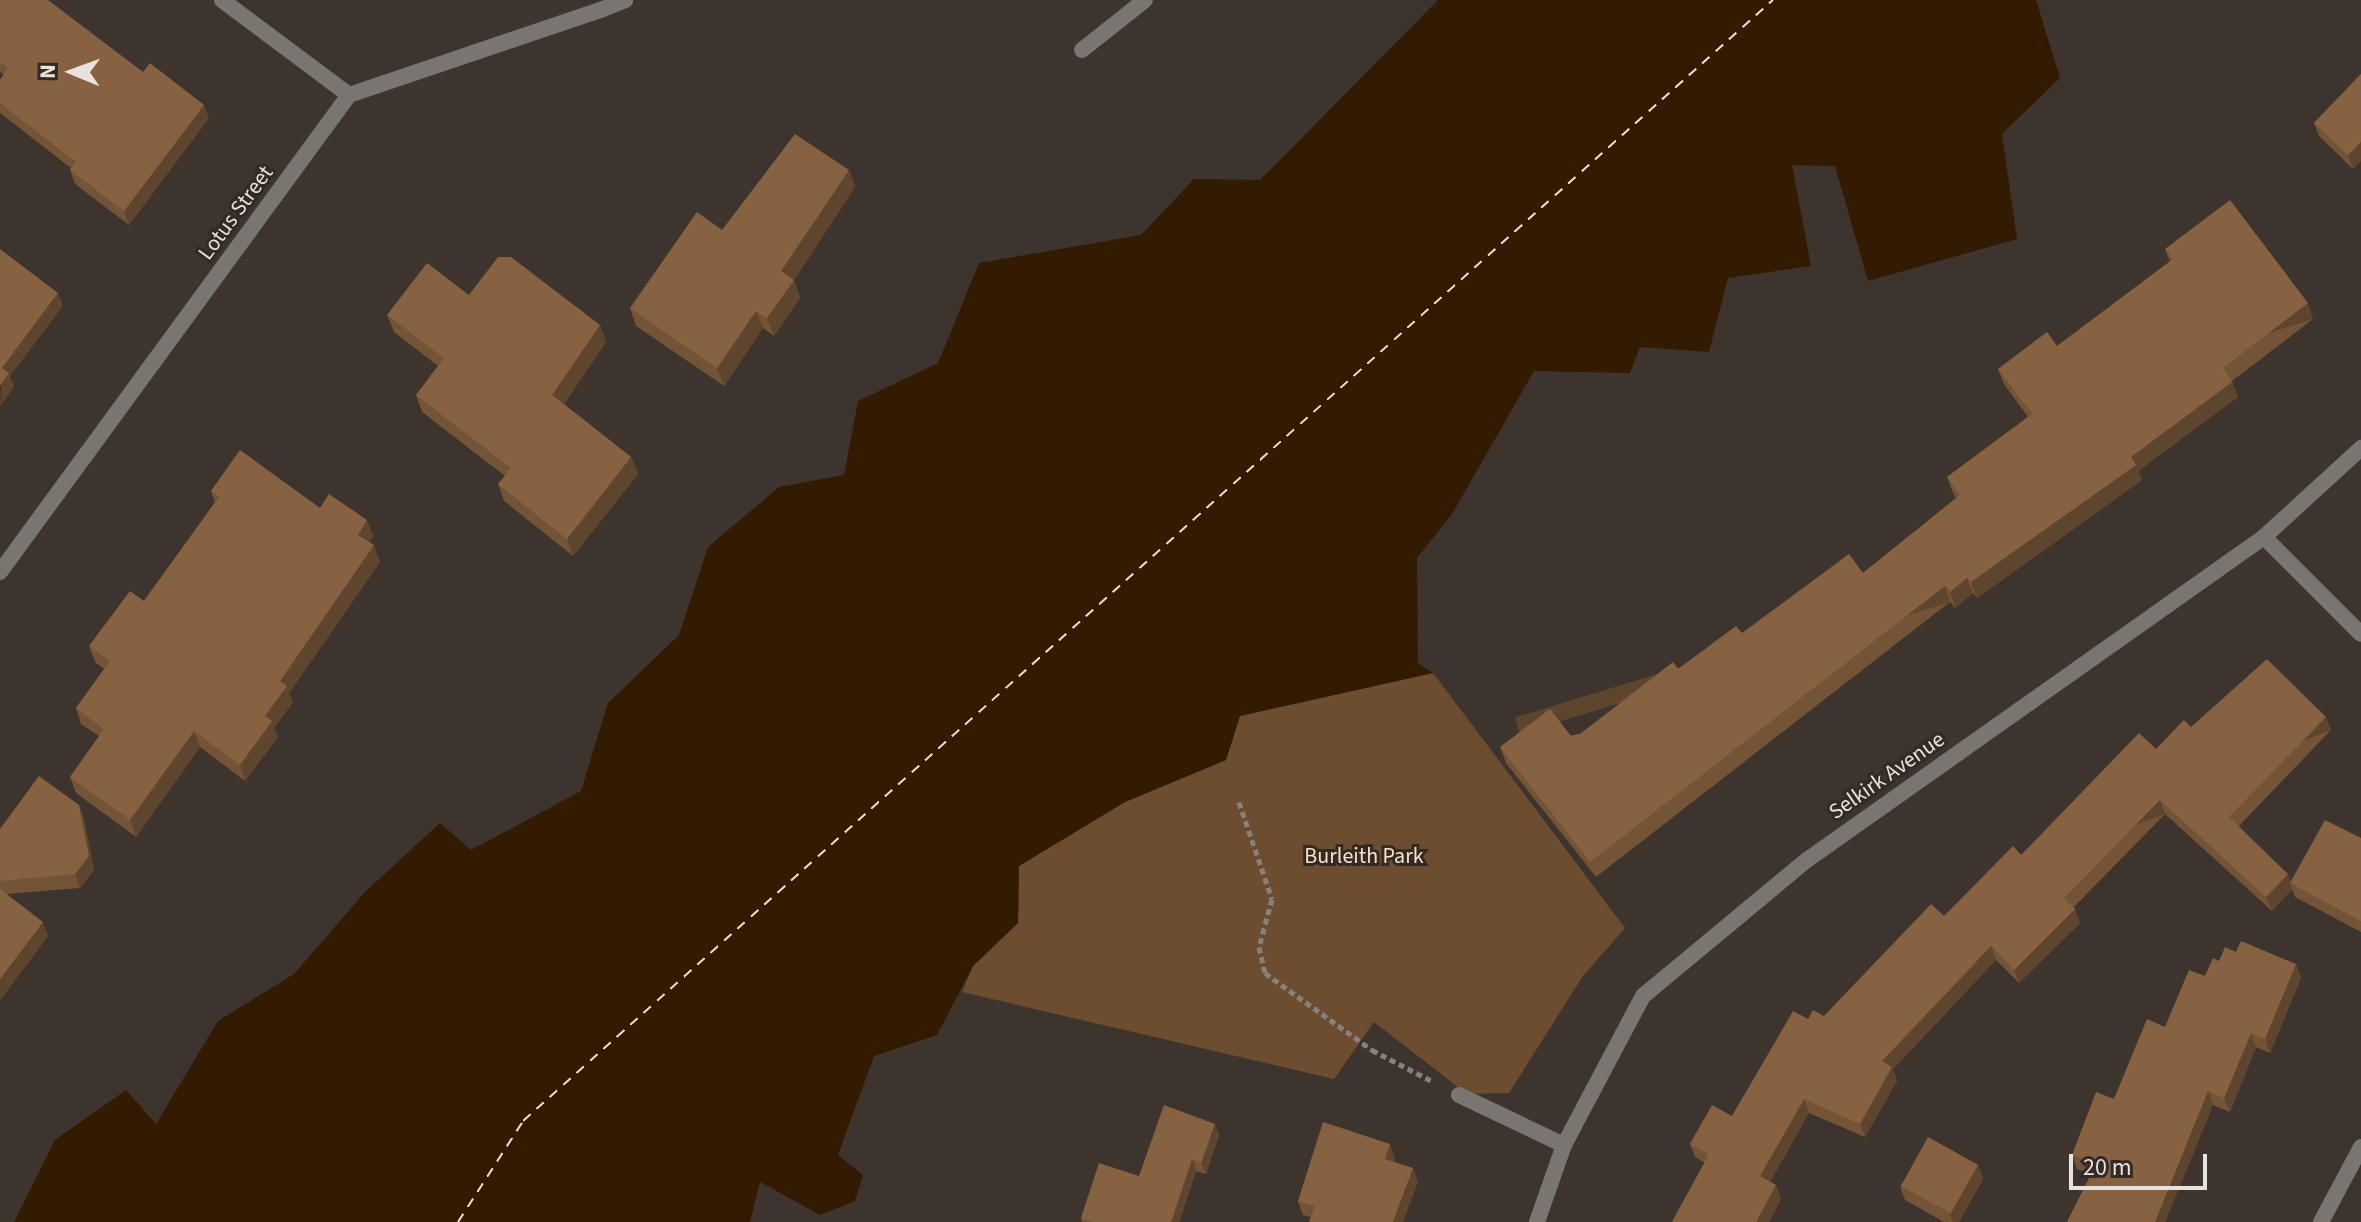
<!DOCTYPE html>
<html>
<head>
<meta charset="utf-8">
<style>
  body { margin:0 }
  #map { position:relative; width:2361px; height:1222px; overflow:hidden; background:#3c342d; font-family:"Source Sans 3",sans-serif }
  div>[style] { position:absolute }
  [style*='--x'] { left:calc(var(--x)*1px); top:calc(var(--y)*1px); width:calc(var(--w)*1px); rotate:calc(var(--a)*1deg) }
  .green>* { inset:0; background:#6c4d30 }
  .water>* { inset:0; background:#331b02 }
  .ferry>* { height:2px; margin-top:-1px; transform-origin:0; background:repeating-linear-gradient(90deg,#ffdbbb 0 10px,transparent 0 18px) }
  .path>* { height:5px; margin-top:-2.5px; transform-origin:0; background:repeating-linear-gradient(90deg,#87817b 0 6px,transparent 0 10px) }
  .lane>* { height:16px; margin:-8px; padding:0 8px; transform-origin:8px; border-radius:8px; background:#797571 }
  .street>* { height:16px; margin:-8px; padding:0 8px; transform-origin:8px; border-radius:8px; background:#797571 }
  .wall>* { inset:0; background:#735437 }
  .shaded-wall>* { inset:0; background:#5e452d; transform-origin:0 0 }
  .building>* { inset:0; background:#866240; transform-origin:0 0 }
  span { translate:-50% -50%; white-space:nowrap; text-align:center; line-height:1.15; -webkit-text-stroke:6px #322a23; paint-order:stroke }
  .street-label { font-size:22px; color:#e7e2de }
  .park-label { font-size:22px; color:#f8e0cb }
  .north { position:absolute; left:32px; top:32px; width:80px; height:80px; -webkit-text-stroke:6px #322a23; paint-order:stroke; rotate:271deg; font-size:22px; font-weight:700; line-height:32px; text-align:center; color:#e7e2de }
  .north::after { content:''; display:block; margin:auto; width:28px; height:36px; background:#e7e2de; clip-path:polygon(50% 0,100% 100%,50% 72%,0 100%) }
  .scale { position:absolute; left:2069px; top:1154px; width:138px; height:36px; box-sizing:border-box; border:4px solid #e7e2de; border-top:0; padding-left:10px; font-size:24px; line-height:28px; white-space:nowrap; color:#e7e2de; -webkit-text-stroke:6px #322a23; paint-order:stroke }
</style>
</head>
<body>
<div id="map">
  <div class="green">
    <div style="clip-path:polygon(1433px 673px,1625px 928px,1583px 976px,1509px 1093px,1467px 1094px,1374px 1022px,1334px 1079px,962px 992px,973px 966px,1018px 923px,1019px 866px,1125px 802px,1226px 760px,1240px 716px)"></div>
  </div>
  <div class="water">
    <div style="clip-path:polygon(1438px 0,2036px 0,2060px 78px,2002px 134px,2017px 239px,1868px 281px,1835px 166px,1792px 165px,1811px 266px,1728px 278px,1709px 352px,1640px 347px,1630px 373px,1534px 371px,1452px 514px,1417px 558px,1418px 663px,1433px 673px,1240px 716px,1226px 760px,1125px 802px,1019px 866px,1018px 923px,973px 966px,937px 1035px,874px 1056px,838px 1155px,863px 1175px,855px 1201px,820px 1215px,760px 1182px,750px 1222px,14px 1222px,55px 1140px,126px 1090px,156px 1124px,218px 1021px,294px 974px,365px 892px,440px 823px,471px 850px,581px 791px,608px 703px,679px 635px,708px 547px,779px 487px,844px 475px,858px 401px,938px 363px,979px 263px,1141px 235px,1194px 179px,1260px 180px)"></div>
  </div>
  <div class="ferry">
    <div style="--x:458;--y:1222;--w:120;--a:-57.2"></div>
    <div style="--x:523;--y:1121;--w:1679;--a:-41.89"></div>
  </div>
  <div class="path">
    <div style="--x:1239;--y:802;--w:102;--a:71.2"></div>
    <div style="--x:1272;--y:899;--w:50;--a:105.2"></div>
    <div style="--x:1259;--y:947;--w:27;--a:77"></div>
    <div style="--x:1265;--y:973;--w:132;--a:35.7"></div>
    <div style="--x:1372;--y:1050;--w:68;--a:27.3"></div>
  </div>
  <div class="lane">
    <div style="--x:603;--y:9;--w:24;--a:-22"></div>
    <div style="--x:1082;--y:50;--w:80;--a:-38.4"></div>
  </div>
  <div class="street">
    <div style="--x:222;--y:0;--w:159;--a:36.8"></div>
    <div style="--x:2264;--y:537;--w:137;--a:45"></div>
    <div style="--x:0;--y:572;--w:591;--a:-53.81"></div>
    <div style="--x:349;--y:95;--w:268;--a:-18.7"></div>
    <div style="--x:1459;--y:1095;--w:116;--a:25.5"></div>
    <div style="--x:1537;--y:1222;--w:82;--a:-70.7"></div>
    <div style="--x:1564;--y:1145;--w:169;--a:-62.1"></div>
    <div style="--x:1643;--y:996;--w:213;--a:-39.7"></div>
    <div style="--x:1807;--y:860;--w:560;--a:-35.25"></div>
    <div style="--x:2264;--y:537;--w:132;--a:-42.5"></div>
    <div style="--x:2321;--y:1222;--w:85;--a:-61.9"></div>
  </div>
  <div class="wall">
    <div style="clip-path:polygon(0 0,143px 72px,209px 118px,129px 225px,75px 184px,70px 170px,71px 168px,0 113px,0 80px,4px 75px,0 72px)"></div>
    <div style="clip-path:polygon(2361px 74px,2353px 169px,2319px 136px,2314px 123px)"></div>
    <div style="clip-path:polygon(849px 170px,855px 187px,794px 280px,800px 298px,774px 336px,763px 328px,724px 386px,636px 326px,630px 308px,722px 230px)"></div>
    <div style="clip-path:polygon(2165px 249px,2313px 319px,2232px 381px,2238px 397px,2138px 471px,2142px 480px,1977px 598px,1973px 593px,1955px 608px,1950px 602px,1596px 877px,1506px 763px,1500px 747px,1580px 734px,1678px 669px,1742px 633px,1863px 573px,1956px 498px,1953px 493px,1947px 477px,2028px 417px,2004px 384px,1998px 369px,2057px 346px,2170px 262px)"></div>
    <div style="clip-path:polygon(469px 295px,600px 325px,606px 342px,564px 404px,631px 457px,638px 474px,573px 556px,504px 501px,498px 484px,505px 476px,422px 412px,416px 395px,438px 366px,394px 332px,387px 315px)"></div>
    <div style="clip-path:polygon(211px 491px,320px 508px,373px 536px,369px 542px,380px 562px,289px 693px,293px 702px,274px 728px,278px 737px,245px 781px,200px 747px,136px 837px,76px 793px,70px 777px,99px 736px,81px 724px,76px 708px,104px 669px,95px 662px,89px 646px,144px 601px,215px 502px)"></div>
    <div style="clip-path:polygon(2191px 727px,2331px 730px,2239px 826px,2291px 882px,2361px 838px,2361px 932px,2295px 897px,2292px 889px,2272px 911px,2165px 814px,2074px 907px,2080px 923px,2019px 983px,1996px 960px,1893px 1069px,1897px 1081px,1865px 1137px,1809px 1113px,1770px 1182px,1776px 1185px,1781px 1199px,1769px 1222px,1672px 1222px,1705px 1163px,1695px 1157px,1690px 1144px,1732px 1116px,1808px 1019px,1824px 1016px,1944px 916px,2021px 855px,2156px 749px)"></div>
    <div style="clip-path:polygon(79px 805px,84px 819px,94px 870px,80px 888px,7px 894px,48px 936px,0 1000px,0 829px)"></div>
    <div style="clip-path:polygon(2219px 961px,2296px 964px,2301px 978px,2270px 1053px,2256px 1047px,2230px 1112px,2213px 1105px,2165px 1222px,2067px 1222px,2091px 1174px,2077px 1169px,2072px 1155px,2165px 1027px)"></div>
    <div style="clip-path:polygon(1219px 1135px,1206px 1174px,1196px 1171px,1179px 1222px,1082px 1222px,1081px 1218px,1139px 1176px)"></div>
    <div style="clip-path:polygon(1395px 1158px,1394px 1162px,1418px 1182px,1311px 1217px,1303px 1215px,1298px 1201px)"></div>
    <div style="clip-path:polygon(1978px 1165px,1983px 1179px,1959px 1222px,1944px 1222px,1905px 1200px,1900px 1186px)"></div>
  </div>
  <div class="shaded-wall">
    <div style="clip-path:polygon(204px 105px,209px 118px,129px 225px,124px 211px)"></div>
    <div style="clip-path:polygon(2361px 142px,2361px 161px,2353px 169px,2348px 155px)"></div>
    <div style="clip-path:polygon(849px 170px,855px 187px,789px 288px,794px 280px,800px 298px,774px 336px,767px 318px,781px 271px)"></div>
    <div style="clip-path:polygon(58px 293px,63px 306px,10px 376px,14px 387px,0 407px,2px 368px)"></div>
    <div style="left:2308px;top:303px;width:17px;height:107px;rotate:73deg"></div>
    <div style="clip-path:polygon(756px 311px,763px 328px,724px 386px,717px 368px)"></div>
    <div style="clip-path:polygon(600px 325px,606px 342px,559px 412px,552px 395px)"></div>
    <div style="clip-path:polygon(2232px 382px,2238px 397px,2138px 471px,2142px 480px,1977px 598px,1971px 582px,2131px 457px)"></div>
    <div style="clip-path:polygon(631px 457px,638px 474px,573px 556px,567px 539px)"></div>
    <div style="clip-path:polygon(367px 520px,373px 536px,364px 551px,358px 535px)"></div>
    <div style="clip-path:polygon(374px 545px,380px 562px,289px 693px,293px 702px,274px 728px,278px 737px,245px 781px,240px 765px,265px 716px,280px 681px)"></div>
    <div style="clip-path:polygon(1967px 578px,1973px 593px,1955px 608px,1950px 592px)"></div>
    <div style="left:1945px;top:586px;width:17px;height:450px;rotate:73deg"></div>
    <div style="left:2326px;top:717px;width:14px;height:139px;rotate:69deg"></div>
    <div style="clip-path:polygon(194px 731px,200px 747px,136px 837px,130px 820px)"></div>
    <div style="left:2160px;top:800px;width:15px;height:137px;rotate:70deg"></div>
    <div style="clip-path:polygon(79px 805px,84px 819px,94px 870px,80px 888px,75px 874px)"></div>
    <div style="clip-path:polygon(2288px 874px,2292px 889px,2272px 911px,2266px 897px)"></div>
    <div style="clip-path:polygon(2075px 909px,2080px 923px,2019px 983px,2014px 970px)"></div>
    <div style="clip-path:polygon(43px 922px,48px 936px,0 1000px,0 979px)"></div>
    <div style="clip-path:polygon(1991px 946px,1996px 960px,1893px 1069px,1897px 1081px,1865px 1137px,1860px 1124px,1882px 1061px)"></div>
    <div style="clip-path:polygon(2296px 964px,2301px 978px,2270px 1053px,2265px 1039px)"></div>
    <div style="clip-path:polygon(2251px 1033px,2256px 1047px,2230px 1112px,2224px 1098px)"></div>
    <div style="clip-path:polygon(2208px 1091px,2213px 1105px,2165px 1222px,2155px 1222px)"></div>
    <div style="clip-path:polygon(1804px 1099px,1809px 1113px,1765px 1190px,1760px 1176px)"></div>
    <div style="clip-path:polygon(1215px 1124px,1219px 1135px,1206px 1174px,1201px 1163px)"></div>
    <div style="clip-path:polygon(1390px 1144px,1395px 1158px,1390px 1173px,1385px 1159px)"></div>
    <div style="clip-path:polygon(1192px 1159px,1196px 1171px,1179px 1222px,1171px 1222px)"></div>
    <div style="clip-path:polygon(1978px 1165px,1983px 1179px,1959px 1222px,1953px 1222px,1950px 1214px)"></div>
    <div style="clip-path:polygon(1413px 1168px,1418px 1182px,1403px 1222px,1393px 1222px)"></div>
    <div style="clip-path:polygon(1776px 1185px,1781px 1199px,1769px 1222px,1756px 1222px)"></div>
  </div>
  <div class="building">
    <div style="clip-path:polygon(0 0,48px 0,143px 72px,150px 63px,204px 105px,124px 211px,70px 170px,76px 162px,0 103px,0 80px,8px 68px,0 62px)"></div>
    <div style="clip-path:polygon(2361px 74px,2361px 142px,2348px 155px,2314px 123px)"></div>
    <div style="clip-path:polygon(795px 134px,849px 170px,781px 271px,794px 280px,767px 318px,756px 311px,717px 368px,630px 308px,697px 212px,722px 230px)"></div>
    <div style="clip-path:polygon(2230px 200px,2308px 303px,2223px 368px,2232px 382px,2131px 457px,2136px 465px,1971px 582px,1967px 578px,1950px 592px,1945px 586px,1590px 862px,1500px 747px,1550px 709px,1571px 736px,1580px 734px,1673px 662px,1678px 669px,1736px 626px,1742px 633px,1849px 554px,1863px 573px,1960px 495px,1947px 477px,2032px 414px,1998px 369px,2047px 332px,2057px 346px,2173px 259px,2165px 249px)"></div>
    <div style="clip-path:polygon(0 249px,58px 293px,2px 368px,9px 373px,0 386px)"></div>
    <div style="clip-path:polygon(498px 257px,511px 257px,600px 325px,552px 395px,631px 457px,567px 539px,498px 484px,511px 468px,416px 395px,444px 358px,387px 315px,427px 263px,469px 295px)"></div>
    <div style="clip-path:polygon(240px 450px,320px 508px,329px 494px,367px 520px,358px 535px,374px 545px,280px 681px,287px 686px,265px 716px,272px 721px,240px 765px,194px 731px,130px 820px,70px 777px,104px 729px,76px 708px,110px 661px,89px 646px,130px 591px,144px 601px,219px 497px,211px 491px)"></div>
    <div style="clip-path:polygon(2267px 659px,2326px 717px,2229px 817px,2288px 874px,2266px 897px,2160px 800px,2064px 898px,2075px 909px,2014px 970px,1991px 946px,1882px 1061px,1892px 1067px,1860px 1124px,1804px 1099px,1760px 1176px,1776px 1185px,1756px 1222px,1672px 1222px,1709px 1154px,1690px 1144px,1712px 1105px,1732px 1116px,1793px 1011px,1808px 1019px,1813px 1010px,1824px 1016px,1931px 904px,1944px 916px,2013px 846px,2021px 855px,2139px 733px,2156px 749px,2184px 720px,2191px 727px)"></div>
    <div style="clip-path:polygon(39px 776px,79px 805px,89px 856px,75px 874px,0 881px,0 829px)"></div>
    <div style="clip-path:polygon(2325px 820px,2361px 838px,2361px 921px,2290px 883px)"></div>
    <div style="clip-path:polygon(0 889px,43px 922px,0 979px)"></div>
    <div style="clip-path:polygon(2241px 941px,2296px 964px,2265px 1039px,2251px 1033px,2224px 1098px,2208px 1091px,2155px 1222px,2067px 1222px,2096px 1165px,2072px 1155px,2096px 1092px,2114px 1099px,2147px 1019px,2165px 1027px,2189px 970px,2205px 976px,2213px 958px,2219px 961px,2225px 947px,2236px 952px)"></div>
    <div style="clip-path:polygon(1164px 1105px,1215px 1124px,1201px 1163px,1192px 1159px,1171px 1222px,1093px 1222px,1081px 1218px,1099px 1163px,1139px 1176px)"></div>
    <div style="clip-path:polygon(1323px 1122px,1390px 1144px,1385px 1159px,1413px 1168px,1393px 1222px,1309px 1222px,1315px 1206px,1298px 1201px)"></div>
    <div style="left:1928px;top:1137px;width:57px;height:56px;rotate:29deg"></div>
  </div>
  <div class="street-label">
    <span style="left:236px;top:213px;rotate:-54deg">Lotus Street</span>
    <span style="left:1887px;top:776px;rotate:-35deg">Selkirk Avenue</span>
  </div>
  <div class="park-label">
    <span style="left:1364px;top:857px">Burleith Park</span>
  </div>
  <div class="north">N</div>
  <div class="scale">20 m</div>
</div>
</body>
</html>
